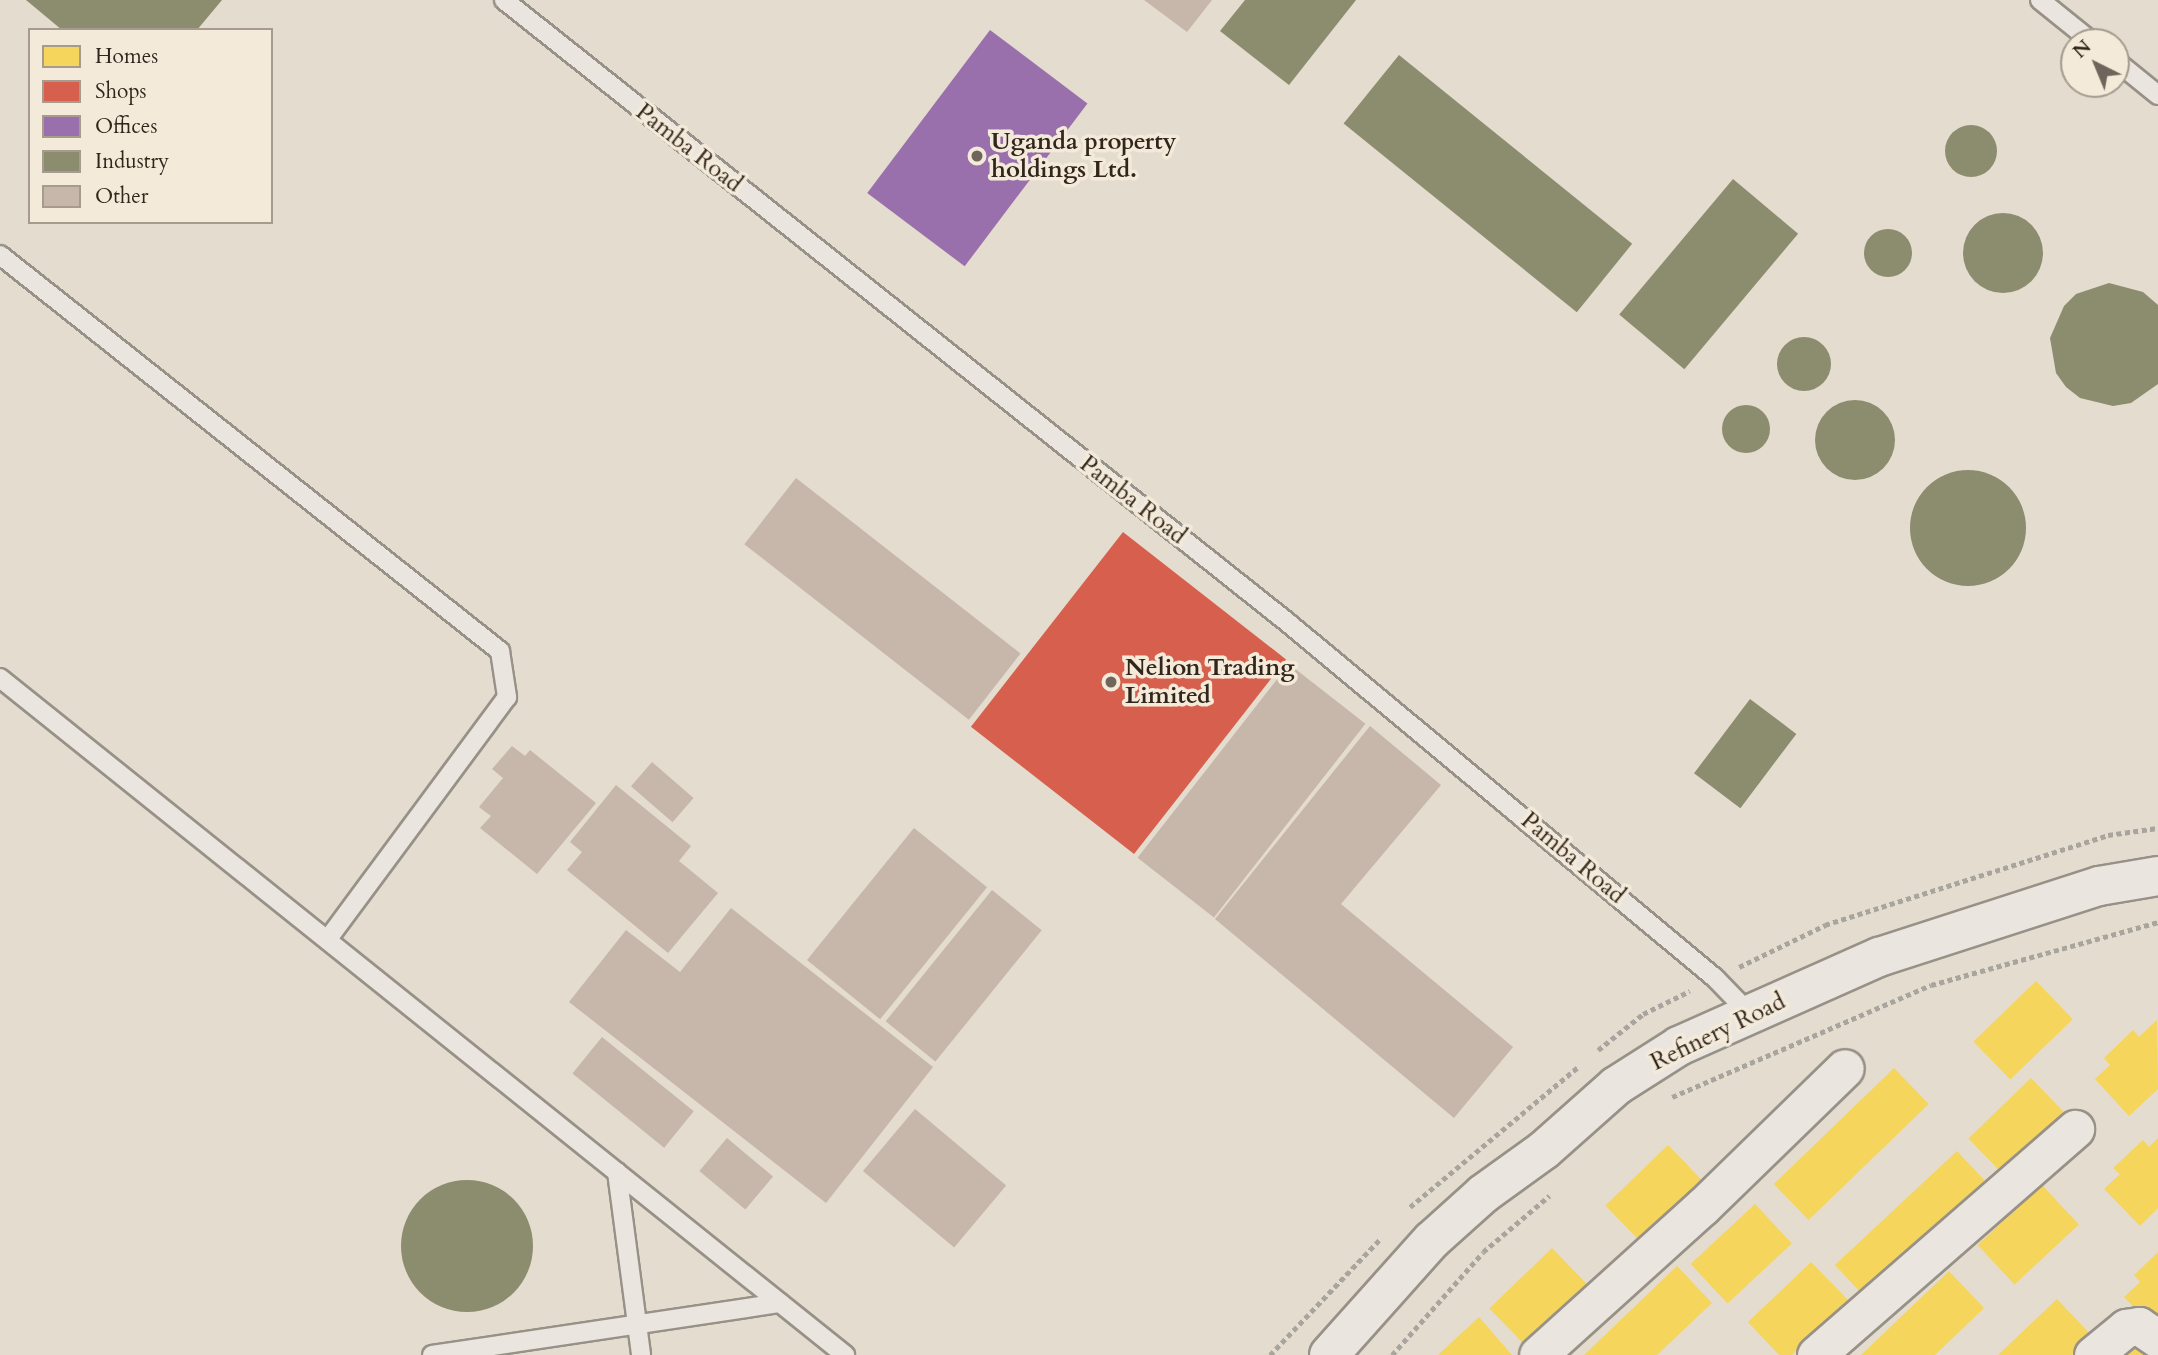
<!DOCTYPE html>
<html>
<head>
<meta charset="utf-8">
<style>
  body { margin:0 }
  #map { position:relative; width:2158px; height:1355px; overflow:hidden; background:#e4dcce; font-family:Cardo,serif }
  div>[style] { position:absolute }
  [style*='--x'] { left:calc(var(--x)*1px); top:calc(var(--y)*1px); width:calc(var(--w)*1px); rotate:calc(var(--a)*1deg) }
  .homes>* { inset:0; background:#f6d55c; transform-origin:0 0 }
  .shops>* { inset:0; background:#d6604d; transform-origin:0 0 }
  .offices>* { inset:0; background:#9970ab; transform-origin:0 0 }
  .industry>* { inset:0; background:#8c8c6e; transform-origin:0 0 }
  .round { border-radius:50% }
  .building>* { inset:0; background:#c7b6aa; transform-origin:0 0 }
  .path>* { height:4.5px; margin-top:-2.25px; transform-origin:0; background:repeating-linear-gradient(90deg,#a8a49e 0 5px,transparent 0 8.5px) }
  .roads { filter:drop-shadow(2px 0 #979188) drop-shadow(-2px 0 #979188) drop-shadow(0 2px #979188) drop-shadow(0 -2px #979188) }
  .lane>* { height:18px; margin:-9px; padding:0 9px; transform-origin:9px; border-radius:9px; background:#eae6df }
  .street>* { height:37px; margin:-18.5px; padding:0 18.5px; transform-origin:18.5px; border-radius:18.5px; background:#eae6df }
  .secondary>* { height:38px; margin:-19px; padding:0 19px; transform-origin:19px; border-radius:19px; background:#eae6df }
  .dots>* { width:19px; height:19px; translate:-50% -50%; box-sizing:border-box; border:4px solid #f3eada; border-radius:50% }
  span { translate:-50% -50%; white-space:nowrap; text-align:center; line-height:1.15; -webkit-text-stroke:7px #f3eada; paint-order:stroke }
  .poi-label { font-size:24px; color:#32251b; font-weight:700 }
  .left { translate:0 -50%; text-align:left }
  .street-label { font-size:24px; color:#32251b }
  .legend { position:absolute; left:28px; top:28px; width:245px; height:196px; box-sizing:border-box; background:#f3eada; border:2px solid #a69b8e; margin:0; padding:9px 12px; list-style:none; font-size:21px; color:#32251b }
  .legend li { display:flex; align-items:center; gap:14px; height:35px }
  .legend b { width:35px; border:2px solid #a69b8e }
  .north { position:absolute; left:2060px; top:28px; width:70px; height:70px; box-sizing:border-box; background:#f3eada; border:2px solid #a69b8e; border-radius:50%; rotate:317deg; font-size:19px; font-weight:700; line-height:28px; text-align:center; color:#32251b }
  .north::after { content:''; display:block; margin:auto; width:24px; height:32px; background:#70655a; clip-path:polygon(50% 0,100% 100%,50% 72%,0 100%) }
</style>
</head>
<body>
<div id="map">
  <div class="homes">
    <div style="left:2036px;top:981px;width:53px;height:87px;rotate:46deg"></div>
    <div style="clip-path:polygon(2157px 1020px,2158px 1089px,2129px 1116px,2095px 1079px,2110px 1065px,2104px 1058px,2133px 1030px,2139px 1037px)"></div>
    <div style="left:1894px;top:1068px;width:50px;height:167px;rotate:46deg"></div>
    <div style="left:2031px;top:1078px;width:53px;height:87px;rotate:46deg"></div>
    <div style="clip-path:polygon(2158px 1138px,2158px 1208px,2140px 1226px,2104px 1189px,2120px 1174px,2113px 1168px,2143px 1140px,2149px 1147px)"></div>
    <div style="left:1668px;top:1145px;width:53px;height:87px;rotate:46deg"></div>
    <div style="left:1957px;top:1151px;width:51px;height:167px;rotate:47deg"></div>
    <div style="left:2042px;top:1185px;width:54px;height:88px;rotate:47deg"></div>
    <div style="left:1755px;top:1204px;width:54px;height:88px;rotate:47deg"></div>
    <div style="left:1552px;top:1248px;width:54px;height:87px;rotate:46deg"></div>
    <div style="clip-path:polygon(2158px 1252px,2158px 1332px,2124px 1297px,2140px 1282px,2134px 1275px)"></div>
    <div style="clip-path:polygon(1811px 1262px,1848px 1300px,1792px 1355px,1779px 1355px,1748px 1322px)"></div>
    <div style="clip-path:polygon(1677px 1266px,1712px 1303px,1657px 1355px,1584px 1355px)"></div>
    <div style="clip-path:polygon(1949px 1271px,1984px 1308px,1935px 1355px,1861px 1355px)"></div>
    <div style="clip-path:polygon(2057px 1299px,2092px 1336px,2072px 1355px,1998px 1355px)"></div>
    <div style="clip-path:polygon(1479px 1317px,1512px 1355px,1438px 1355px)"></div>
    <div style="clip-path:polygon(2143px 1335px,2158px 1355px,2123px 1355px)"></div>
  </div>
  <div class="shops">
    <div style="left:1123px;top:532px;width:207px;height:247px;rotate:38deg"></div>
  </div>
  <div class="offices">
    <div style="left:990px;top:30px;width:122px;height:204px;rotate:37deg"></div>
  </div>
  <div class="industry">
    <div style="clip-path:polygon(26px 0,222px 0,197px 30px,62px 30px)"></div>
    <div style="clip-path:polygon(1245px 0,1356px 0,1289px 85px,1220px 31px)"></div>
    <div style="left:1399px;top:55px;width:300px;height:88px;rotate:39deg"></div>
    <div class="round" style="left:1945px;top:125px;width:52px;height:52px"></div>
    <div style="left:1733px;top:179px;width:85px;height:177px;rotate:40deg"></div>
    <div class="round" style="left:1963px;top:213px;width:80px;height:80px"></div>
    <div class="round" style="left:1864px;top:229px;width:48px;height:48px"></div>
    <div style="clip-path:polygon(2109px 283px,2143px 292px,2158px 305px,2158px 384px,2131px 403px,2113px 406px,2080px 398px,2066px 387px,2056px 373px,2050px 338px,2064px 306px,2076px 294px)"></div>
    <div class="round" style="left:1777px;top:337px;width:54px;height:54px"></div>
    <div class="round" style="left:1815px;top:400px;width:80px;height:80px"></div>
    <div class="round" style="left:1722px;top:405px;width:48px;height:48px"></div>
    <div class="round" style="left:1910px;top:470px;width:116px;height:116px"></div>
    <div style="left:1750px;top:699px;width:58px;height:93px;rotate:37deg"></div>
    <div class="round" style="left:401px;top:1180px;width:132px;height:132px"></div>
  </div>
  <div class="building">
    <div style="clip-path:polygon(1144px 0,1212px 0,1187px 32px)"></div>
    <div style="left:796px;top:478px;width:285px;height:84px;rotate:38deg"></div>
    <div style="left:1289px;top:664px;width:97px;height:246px;rotate:38deg"></div>
    <div style="clip-path:polygon(1370px 726px,1441px 785px,1341px 904px,1513px 1047px,1454px 1118px,1215px 919px)"></div>
    <div style="clip-path:polygon(512px 746px,525px 756px,530px 750px,596px 803px,537px 874px,480px 828px,491px 816px,479px 807px,503px 778px,492px 769px)"></div>
    <div style="left:652px;top:762px;width:55px;height:32px;rotate:41deg"></div>
    <div style="clip-path:polygon(616px 785px,691px 846px,679px 861px,718px 893px,668px 953px,567px 870px,582px 852px,570px 842px)"></div>
    <div style="left:914px;top:828px;width:94px;height:170px;rotate:39deg"></div>
    <div style="left:992px;top:890px;width:64px;height:169px;rotate:39deg"></div>
    <div style="clip-path:polygon(731px 908px,933px 1067px,826px 1203px,569px 1002px,626px 930px,680px 972px)"></div>
    <div style="left:602px;top:1037px;width:118px;height:47px;rotate:39deg"></div>
    <div style="left:915px;top:1109px;width:119px;height:81px;rotate:40deg"></div>
    <div style="left:727px;top:1138px;width:60px;height:43px;rotate:40deg"></div>
  </div>
  <div class="path">
    <div style="--x:1739;--y:967;--w:96;--a:-26"></div>
    <div style="--x:1825;--y:925;--w:297;--a:-17.6"></div>
    <div style="--x:2108;--y:835;--w:50;--a:-8"></div>
    <div style="--x:1598;--y:1050;--w:58;--a:-38.7"></div>
    <div style="--x:1643;--y:1014;--w:52;--a:-26.1"></div>
    <div style="--x:1672;--y:1097;--w:282;--a:-23.4"></div>
    <div style="--x:1931;--y:985;--w:236;--a:-15.5"></div>
    <div style="--x:1410;--y:1207;--w:219;--a:-39.8"></div>
    <div style="--x:1270;--y:1355;--w:160;--a:-46.5"></div>
    <div style="--x:1392;--y:1355;--w:137;--a:-48.5"></div>
    <div style="--x:1483;--y:1252;--w:87;--a:-40.3"></div>
  </div>
  <div class="roads">
    <div class="lane">
      <div style="--x:504;--y:0;--w:1000;--a:38.46"></div>
      <div style="--x:1287;--y:622;--w:557;--a:39.75"></div>
      <div style="--x:1715;--y:978;--w:52;--a:45.8"></div>
      <div style="--x:2040;--y:0;--w:67;--a:38.9"></div>
      <div style="--x:2116;--y:61;--w:54;--a:39"></div>
      <div style="--x:0;--y:255;--w:638;--a:38.38"></div>
      <div style="--x:500;--y:651;--w:47;--a:81.3"></div>
      <div style="--x:507;--y:697;--w:302;--a:126.5"></div>
      <div style="--x:0;--y:678;--w:1083;--a:38.7"></div>
      <div style="--x:617;--y:1172;--w:185;--a:82.5"></div>
      <div style="--x:432;--y:1355;--w:352;--a:-8.5"></div>
    </div>
    <div class="street">
      <div style="--x:1538;--y:1355;--w:221;--a:-42.1"></div>
      <div style="--x:1702;--y:1207;--w:199;--a:-44.2"></div>
      <div style="--x:1816;--y:1355;--w:344;--a:-41.1"></div>
      <div style="--x:2093;--y:1355;--w:43;--a:-39.3"></div>
      <div style="--x:2126;--y:1328;--w:13;--a:-9"></div>
      <div style="--x:2139;--y:1326;--w:23;--a:34"></div>
    </div>
    <div class="secondary">
      <div style="--x:1329;--y:1355;--w:154;--a:-48.2"></div>
      <div style="--x:1432;--y:1240;--w:69;--a:-42"></div>
      <div style="--x:1483;--y:1194;--w:75;--a:-35.8"></div>
      <div style="--x:1544;--y:1150;--w:96;--a:-41.6"></div>
      <div style="--x:1616;--y:1086;--w:75;--a:-32.4"></div>
      <div style="--x:1679;--y:1046;--w:219;--a:-24"></div>
      <div style="--x:1879;--y:957;--w:231;--a:-17.9"></div>
      <div style="--x:2099;--y:886;--w:60;--a:-9.6"></div>
    </div>
  </div>
  <div class="dots">
    <div style="left:977px;top:156px;background:#70655a"></div>
    <div style="left:1111px;top:682px;background:#70655a"></div>
  </div>
  <div class="poi-label">
    <span class="left" style="left:991px;top:156px">Uganda property<br>holdings Ltd.</span>
    <span class="left" style="left:1125px;top:682px">Nelion Trading<br>Limited</span>
  </div>
  <div class="street-label">
    <span style="left:689px;top:148px;rotate:38deg">Pamba Road</span>
    <span style="left:1133px;top:500px;rotate:38deg">Pamba Road</span>
    <span style="left:1573px;top:858px;rotate:40deg">Pamba Road</span>
    <span style="left:1718px;top:1032px;rotate:-26deg">Refinery Road</span>
  </div>
  <ul class="legend">
  <li><b style="height:19px;background:#f6d55c"></b>Homes</li>
  <li><b style="height:19px;background:#d6604d"></b>Shops</li>
  <li><b style="height:19px;background:#9970ab"></b>Offices</li>
  <li><b style="height:19px;background:#8c8c6e"></b>Industry</li>
  <li><b style="height:19px;background:#c7b6aa"></b>Other</li>
  </ul>
  <div class="north">N</div>
</div>
</body>
</html>
